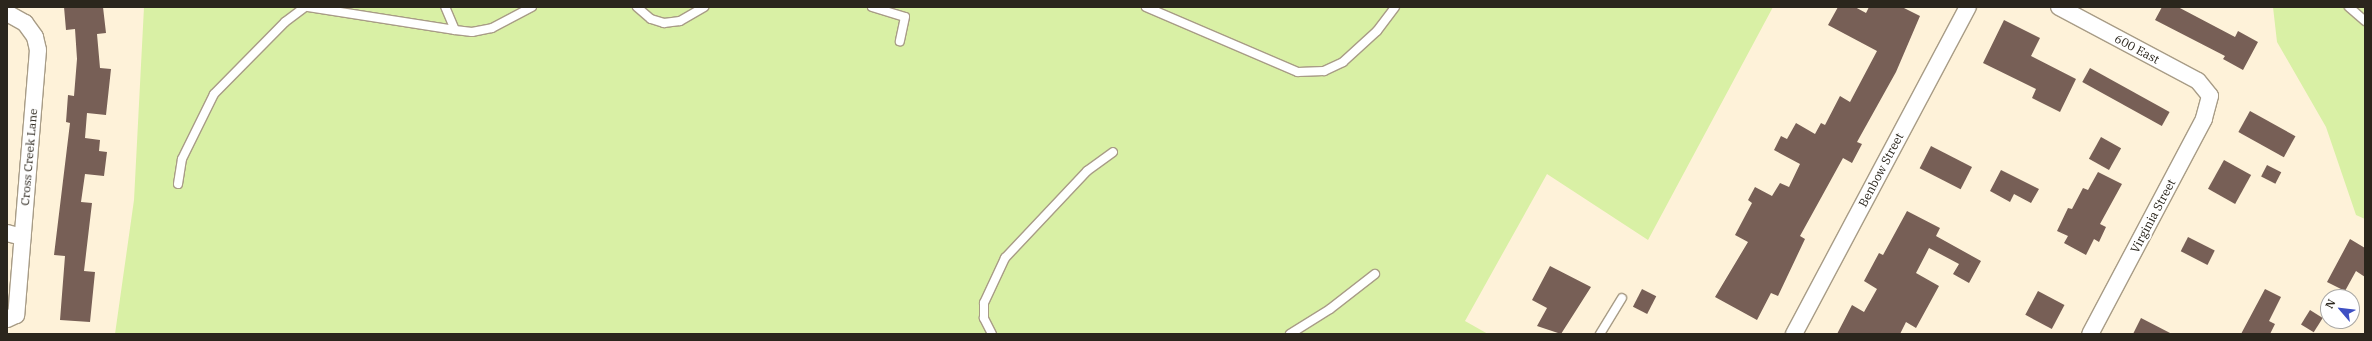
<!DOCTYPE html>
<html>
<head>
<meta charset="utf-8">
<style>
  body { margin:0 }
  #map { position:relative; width:2372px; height:341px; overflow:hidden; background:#fef2d9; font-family:"IBM Plex Serif",serif }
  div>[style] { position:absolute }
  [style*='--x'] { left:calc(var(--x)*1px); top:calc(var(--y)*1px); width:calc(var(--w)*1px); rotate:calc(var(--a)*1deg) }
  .green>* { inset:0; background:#d9f0a5 }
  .building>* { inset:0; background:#775f56; transform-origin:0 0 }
  .roads { filter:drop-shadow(1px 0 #a89c86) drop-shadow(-1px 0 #a89c86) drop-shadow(0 1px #a89c86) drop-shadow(0 -1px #a89c86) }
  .lane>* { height:8px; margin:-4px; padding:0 4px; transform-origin:4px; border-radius:4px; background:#fff }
  .street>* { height:16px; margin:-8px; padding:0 8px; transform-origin:8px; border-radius:8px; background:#fff }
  span { translate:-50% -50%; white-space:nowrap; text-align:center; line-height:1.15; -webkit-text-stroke:4px #fff; paint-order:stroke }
  .street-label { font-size:12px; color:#2b261d }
  .frame { position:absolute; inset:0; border:8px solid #2b261d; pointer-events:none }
  .north { position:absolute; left:2320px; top:289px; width:40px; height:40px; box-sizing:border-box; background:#fff; border:1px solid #aaa8a5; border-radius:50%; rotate:298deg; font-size:11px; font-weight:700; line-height:16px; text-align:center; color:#2b261d }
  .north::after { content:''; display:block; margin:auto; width:14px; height:18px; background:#3f50c3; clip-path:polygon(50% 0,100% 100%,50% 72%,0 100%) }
</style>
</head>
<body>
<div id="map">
  <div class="green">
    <div style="clip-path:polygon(144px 7px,1773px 7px,1648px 240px,1547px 174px,1465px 321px,1488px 334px,115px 334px,134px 200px)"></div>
    <div style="clip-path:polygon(2273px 7px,2365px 7px,2365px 219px,2356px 215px,2326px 127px,2277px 42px)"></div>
  </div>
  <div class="building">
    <div style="clip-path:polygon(64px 7px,103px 7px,106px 33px,97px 34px,100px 68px,111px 69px,106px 115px,87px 113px,85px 138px,100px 140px,99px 151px,107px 152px,104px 176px,85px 174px,81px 202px,92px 203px,84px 271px,95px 272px,90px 322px,60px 320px,65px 256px,54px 255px,70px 123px,66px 122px,68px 95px,74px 96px,77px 59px,75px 29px,66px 30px)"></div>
    <div style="clip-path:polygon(1838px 7px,1855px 7px,1866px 13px,1869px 7px,1902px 7px,1920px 16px,1896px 72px,1857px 142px,1862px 144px,1852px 163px,1843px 158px,1800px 236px,1805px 239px,1778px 296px,1771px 293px,1757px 320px,1715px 297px,1748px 242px,1735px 235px,1752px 203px,1748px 200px,1755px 187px,1772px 196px,1780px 183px,1789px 187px,1800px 164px,1774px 150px,1781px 136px,1787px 139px,1796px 123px,1815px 134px,1821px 123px,1825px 125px,1840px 96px,1850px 102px,1877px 51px,1828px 25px)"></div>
    <div style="clip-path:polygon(2162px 7px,2178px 7px,2235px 37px,2238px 31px,2258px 42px,2243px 70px,2223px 59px,2225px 56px,2155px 20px)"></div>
    <div style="clip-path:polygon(2004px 20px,2040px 38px,2031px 56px,2076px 79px,2060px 112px,2032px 98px,2036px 89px,1983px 63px)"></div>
    <div style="left:2090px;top:68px;width:91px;height:16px;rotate:29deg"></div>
    <div style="left:2250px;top:111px;width:52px;height:24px;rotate:29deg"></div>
    <div style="left:2101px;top:137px;width:23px;height:25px;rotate:29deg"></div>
    <div style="left:1931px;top:146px;width:46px;height:25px;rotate:27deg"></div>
    <div style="left:2224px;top:160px;width:31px;height:33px;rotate:29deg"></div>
    <div style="left:2267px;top:165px;width:16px;height:13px;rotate:27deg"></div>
    <div style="clip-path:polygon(2001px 170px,2039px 189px,2031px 203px,2014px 194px,2010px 202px,1990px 191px)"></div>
    <div style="clip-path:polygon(2098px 172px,2122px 184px,2100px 224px,2106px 227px,2099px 242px,2094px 239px,2086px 255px,2064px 243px,2068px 236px,2057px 231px,2068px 208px,2072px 209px,2083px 188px,2088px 190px)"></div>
    <div style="clip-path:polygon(1907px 211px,1940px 228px,1936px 236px,1981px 261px,1969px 283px,1953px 274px,1959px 264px,1929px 248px,1916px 273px,1939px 286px,1916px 328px,1906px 322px,1900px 334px,1837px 334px,1852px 305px,1864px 312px,1877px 289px,1864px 281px,1879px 253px,1883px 255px)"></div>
    <div style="left:2188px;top:237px;width:30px;height:16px;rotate:27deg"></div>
    <div style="clip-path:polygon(2350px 239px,2365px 248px,2365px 277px,2356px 271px,2345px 291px,2327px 282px)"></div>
    <div style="clip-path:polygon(1550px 266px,1591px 287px,1561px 334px,1537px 326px,1547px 308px,1532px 300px)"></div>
    <div style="left:1642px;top:289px;width:16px;height:20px;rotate:27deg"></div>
    <div style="clip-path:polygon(2265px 289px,2281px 297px,2269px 321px,2275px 324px,2270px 334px,2241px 334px)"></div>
    <div style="left:2038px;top:291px;width:30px;height:27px;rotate:28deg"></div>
    <div style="left:2310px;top:310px;width:15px;height:17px;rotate:32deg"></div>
    <div style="clip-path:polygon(2141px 318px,2172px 334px,2133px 334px)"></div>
  </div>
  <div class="roads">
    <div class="lane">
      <div style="--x:308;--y:7;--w:149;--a:8.9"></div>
      <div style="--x:455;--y:30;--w:25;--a:-113"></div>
      <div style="--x:637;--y:7;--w:18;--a:41"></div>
      <div style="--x:651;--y:19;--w:14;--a:17"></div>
      <div style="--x:664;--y:23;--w:16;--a:-7"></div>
      <div style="--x:680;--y:21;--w:28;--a:-30"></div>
      <div style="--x:872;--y:7;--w:34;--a:17"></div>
      <div style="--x:905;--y:17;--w:25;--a:102"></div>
      <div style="--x:1146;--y:7;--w:165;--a:23.2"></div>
      <div style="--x:1298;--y:72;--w:26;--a:-2"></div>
      <div style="--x:1324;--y:71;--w:21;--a:-25"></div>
      <div style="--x:1343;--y:62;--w:46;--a:-42.4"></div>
      <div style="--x:1377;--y:31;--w:30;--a:-53"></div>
      <div style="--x:2349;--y:7;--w:21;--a:41"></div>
      <div style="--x:455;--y:30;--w:17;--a:7"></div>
      <div style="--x:472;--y:32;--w:20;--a:-11"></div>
      <div style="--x:492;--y:28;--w:45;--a:-27.7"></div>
      <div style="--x:178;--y:184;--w:25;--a:-81"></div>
      <div style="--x:182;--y:159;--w:72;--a:-63.8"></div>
      <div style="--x:214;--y:94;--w:101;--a:-45.4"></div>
      <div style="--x:285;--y:22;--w:25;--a:-37"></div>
      <div style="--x:992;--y:334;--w:18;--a:-117"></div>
      <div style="--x:984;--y:318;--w:15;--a:-90"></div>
      <div style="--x:984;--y:303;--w:50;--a:-65"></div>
      <div style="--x:1005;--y:258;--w:120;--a:-46.7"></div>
      <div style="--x:1087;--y:171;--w:32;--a:-36"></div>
      <div style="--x:1290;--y:334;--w:47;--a:-32"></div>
      <div style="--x:1330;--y:309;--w:57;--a:-37.9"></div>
      <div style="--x:1600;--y:334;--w:42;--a:-58.6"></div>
    </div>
    <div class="street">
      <div style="--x:2059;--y:7;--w:157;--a:28"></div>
      <div style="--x:2198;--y:81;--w:19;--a:51"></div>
      <div style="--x:2210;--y:96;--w:24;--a:105"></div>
      <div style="--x:2204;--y:119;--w:243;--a:117.9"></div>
      <div style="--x:7;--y:13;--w:21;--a:29"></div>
      <div style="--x:25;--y:23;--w:17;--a:54"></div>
      <div style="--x:35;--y:37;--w:13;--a:77"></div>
      <div style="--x:38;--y:50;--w:266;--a:94.7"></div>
      <div style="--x:16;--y:315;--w:10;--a:156"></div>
      <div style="--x:7;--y:233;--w:16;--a:15"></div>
      <div style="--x:1794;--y:334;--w:370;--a:-62"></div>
    </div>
  </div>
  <div class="street-label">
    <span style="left:2137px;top:49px;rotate:28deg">600 East</span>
    <span style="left:29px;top:157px;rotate:-85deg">Cross Creek Lane</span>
    <span style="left:1881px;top:170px;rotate:-62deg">Benbow Street</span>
    <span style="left:2153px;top:216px;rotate:-62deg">Virginia Street</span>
  </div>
  <div class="frame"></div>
  <div class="north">N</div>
</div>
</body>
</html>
